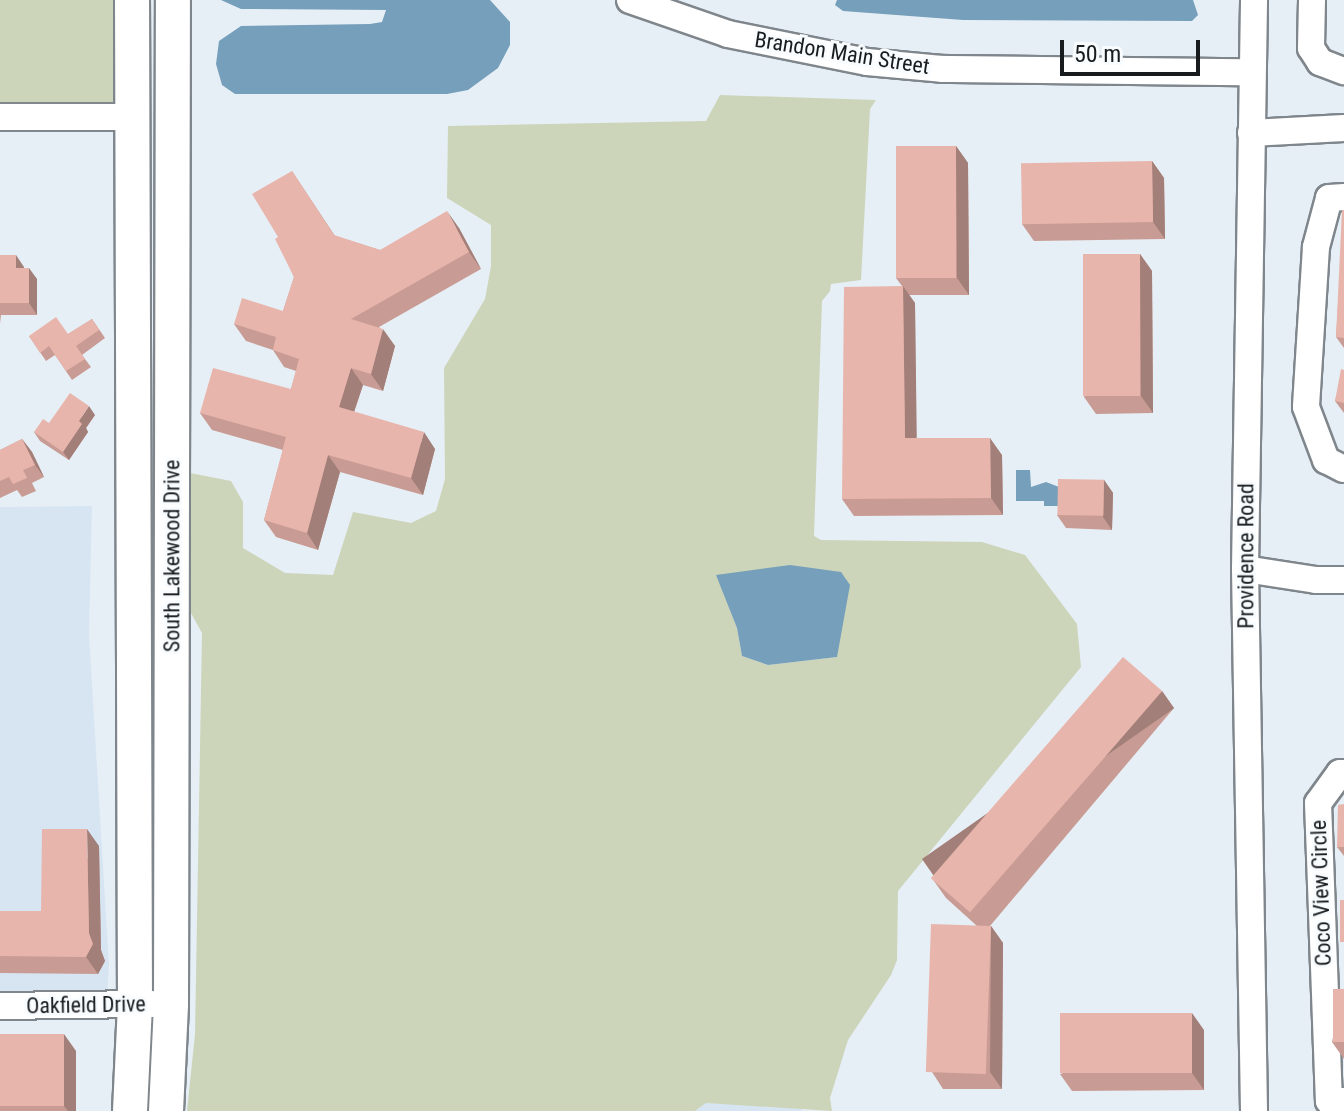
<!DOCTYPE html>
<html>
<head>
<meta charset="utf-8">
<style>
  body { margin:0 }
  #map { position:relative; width:1344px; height:1111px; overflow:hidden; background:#e7eff6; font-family:"Roboto Condensed",sans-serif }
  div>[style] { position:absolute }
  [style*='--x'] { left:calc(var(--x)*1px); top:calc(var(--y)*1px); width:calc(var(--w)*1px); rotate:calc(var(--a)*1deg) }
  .built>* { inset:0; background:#d7e5f2 }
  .green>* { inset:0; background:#ccd4b9; transform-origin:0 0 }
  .water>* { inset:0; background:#759fba }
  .roads { filter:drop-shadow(2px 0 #7f868c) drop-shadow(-2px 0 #7f868c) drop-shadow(0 2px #7f868c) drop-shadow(0 -2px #7f868c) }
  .minor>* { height:26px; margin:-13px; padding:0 13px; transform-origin:13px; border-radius:13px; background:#fff }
  .major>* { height:34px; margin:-17px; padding:0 17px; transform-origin:17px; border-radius:17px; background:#fff }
  .wall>* { inset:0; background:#c89c94 }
  .shaded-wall>* { inset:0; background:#a27f78; transform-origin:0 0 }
  .building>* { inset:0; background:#e8b5ac; transform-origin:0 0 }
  span { translate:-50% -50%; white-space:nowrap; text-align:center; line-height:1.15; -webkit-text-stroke:6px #f8fcff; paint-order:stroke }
  .street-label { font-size:22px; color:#191c1e }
  .scale { position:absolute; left:1060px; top:40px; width:140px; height:36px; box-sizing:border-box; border:4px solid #191c1e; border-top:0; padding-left:10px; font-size:24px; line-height:28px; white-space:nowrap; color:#191c1e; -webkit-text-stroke:6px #f8fcff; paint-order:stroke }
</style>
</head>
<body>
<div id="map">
  <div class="built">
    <div style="clip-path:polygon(92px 506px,89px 634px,109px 965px,107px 994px,0 995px,0 507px)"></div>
    <div style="clip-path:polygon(706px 1103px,801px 1107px,802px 1111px,695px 1111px)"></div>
  </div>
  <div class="green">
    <div style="left:0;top:0;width:119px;height:102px"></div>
    <div style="clip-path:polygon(evenodd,720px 95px,876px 100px,870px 109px,861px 280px,831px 284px,830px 291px,822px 301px,814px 536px,821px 540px,982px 542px,1025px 555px,1077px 624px,1081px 667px,898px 891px,897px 960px,891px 975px,848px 1040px,830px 1098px,832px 1111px,706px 1103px,695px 1111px,187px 1111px,195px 1034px,202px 633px,186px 604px,185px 472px,231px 481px,243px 502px,243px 548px,285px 573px,333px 575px,353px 512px,411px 523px,436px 511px,445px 479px,444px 368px,485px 299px,491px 266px,491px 225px,447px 198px,448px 126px,706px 121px,720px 95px,717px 575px,837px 657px,768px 665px,742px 656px,737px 628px,717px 575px)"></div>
  </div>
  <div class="water">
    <div style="clip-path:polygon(221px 0,490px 0,510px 22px,510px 45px,498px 68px,468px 90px,447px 94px,235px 94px,222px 85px,216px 64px,219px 41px,241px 26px,370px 24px,382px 22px,386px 10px,241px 9px)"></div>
    <div style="clip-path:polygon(837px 0,1193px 0,1198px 15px,1192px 21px,963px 20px,843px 11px,835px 5px)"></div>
    <div style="clip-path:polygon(1016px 470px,1030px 470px,1031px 487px,1046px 482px,1059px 487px,1058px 506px,1044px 506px,1044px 501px,1016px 501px)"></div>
    <div style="clip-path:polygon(790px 565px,841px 572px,850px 585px,837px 657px,768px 665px,742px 656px,737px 628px,716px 575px)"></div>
  </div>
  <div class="roads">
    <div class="minor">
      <div style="--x:630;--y:0;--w:104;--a:19.1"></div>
      <div style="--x:728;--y:34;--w:142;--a:11.4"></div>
      <div style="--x:867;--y:62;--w:75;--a:5.3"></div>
      <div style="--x:942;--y:69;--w:310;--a:0.6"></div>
      <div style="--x:1312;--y:0;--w:48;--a:91.2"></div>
      <div style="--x:1311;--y:48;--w:17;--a:57"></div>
      <div style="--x:1320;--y:62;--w:26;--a:21"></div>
      <div style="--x:0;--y:117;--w:132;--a:0"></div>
      <div style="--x:1251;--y:133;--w:93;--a:-3.1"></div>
      <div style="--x:1344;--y:197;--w:15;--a:176"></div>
      <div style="--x:1329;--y:198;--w:51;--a:104.9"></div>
      <div style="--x:1316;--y:247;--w:160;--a:93.6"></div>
      <div style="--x:1306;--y:407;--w:57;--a:69.3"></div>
      <div style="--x:1326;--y:460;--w:20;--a:27"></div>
      <div style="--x:1245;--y:569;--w:72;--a:8.8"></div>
      <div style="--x:1316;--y:580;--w:28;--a:0"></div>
      <div style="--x:1344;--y:773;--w:4;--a:180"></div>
      <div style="--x:1340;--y:773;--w:37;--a:126"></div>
      <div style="--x:1318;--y:803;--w:298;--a:87.9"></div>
      <div style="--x:1329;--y:1101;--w:15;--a:0"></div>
      <div style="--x:0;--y:1006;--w:152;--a:-0.8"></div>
      <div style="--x:1254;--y:1111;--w:542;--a:-90.95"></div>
      <div style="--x:1245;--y:569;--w:569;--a:-89.09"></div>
    </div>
    <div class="major">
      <div style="--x:130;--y:1111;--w:106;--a:-87.3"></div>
      <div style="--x:135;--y:1005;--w:1005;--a:-90.17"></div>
      <div style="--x:166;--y:1111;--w:107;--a:-87.3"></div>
      <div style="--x:171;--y:1004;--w:1004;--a:-89.89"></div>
    </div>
  </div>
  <div class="wall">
    <div style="clip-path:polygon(956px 146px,968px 163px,969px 295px,909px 295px,915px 303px,916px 438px,1002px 455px,1003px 515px,854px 516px,842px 499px,902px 286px,896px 278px)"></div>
    <div style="clip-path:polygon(1152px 161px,1164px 178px,1165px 239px,1034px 241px,1022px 224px)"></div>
    <div style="clip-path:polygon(292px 171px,335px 236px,380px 250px,459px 228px,481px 269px,379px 327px,395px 346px,383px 391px,363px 385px,354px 412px,435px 449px,423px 495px,340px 472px,318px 550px,276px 537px,264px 520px,283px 450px,212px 430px,200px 413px,291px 389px,296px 371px,284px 367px,273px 350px,246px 341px,234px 324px,283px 311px,294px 277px,278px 237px)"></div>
    <div style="clip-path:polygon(1344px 210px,1344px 348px,1336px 337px)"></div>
    <div style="clip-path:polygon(1140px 254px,1152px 271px,1153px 413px,1096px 414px,1084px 397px)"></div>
    <div style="clip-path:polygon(0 255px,24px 268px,37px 279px,37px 315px,1px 315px,0 324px)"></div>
    <div style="clip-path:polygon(92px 319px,105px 338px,82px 355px,91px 367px,72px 380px,55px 355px,46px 361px,29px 336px,68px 334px)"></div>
    <div style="clip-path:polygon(1344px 370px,1344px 413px,1335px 401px)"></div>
    <div style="clip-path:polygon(95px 415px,86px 428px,88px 432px,69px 460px,40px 441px,34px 432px,49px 423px)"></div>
    <div style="clip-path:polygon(22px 439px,32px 452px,44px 477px,32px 483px,36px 491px,22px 497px,17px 490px,0 498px,0 450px)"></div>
    <div style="clip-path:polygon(1104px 480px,1113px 493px,1112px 530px,1066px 528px,1057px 515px)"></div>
    <div style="clip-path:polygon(1162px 691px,1174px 708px,990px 926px,991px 926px,1003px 943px,1002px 1089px,943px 1089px,932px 1072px,977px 926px,946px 898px,934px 881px)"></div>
    <div style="clip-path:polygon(1344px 804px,1344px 856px,1337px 847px)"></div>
    <div style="clip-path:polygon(99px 846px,101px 950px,105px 961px,98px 974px,0 973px,0 911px,41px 911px)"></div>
    <div style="clip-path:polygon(1344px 989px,1344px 1059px,1332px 1042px)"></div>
    <div style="clip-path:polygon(1204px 1030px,1204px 1090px,1072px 1091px,1060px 1074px)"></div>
    <div style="clip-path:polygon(0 1034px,76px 1051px,76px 1111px,0 1111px)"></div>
  </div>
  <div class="shaded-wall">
    <div style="clip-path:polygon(956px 146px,968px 163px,969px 295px,957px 278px)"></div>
    <div style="clip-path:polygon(1152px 161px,1164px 178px,1165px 239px,1153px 222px)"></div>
    <div style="clip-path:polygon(447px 211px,459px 228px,481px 269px,469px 252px)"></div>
    <div style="clip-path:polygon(1140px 254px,1152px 271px,1153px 413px,1141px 396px)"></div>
    <div style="clip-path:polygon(16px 255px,24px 267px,24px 279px,16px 268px)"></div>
    <div style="clip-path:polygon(29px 268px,37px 279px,37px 315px,29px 303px)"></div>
    <div style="clip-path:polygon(903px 286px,915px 303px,917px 455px,905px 438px)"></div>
    <div style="clip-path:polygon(383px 329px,395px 346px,383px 391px,371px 374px)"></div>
    <div style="clip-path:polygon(351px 368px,363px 385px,350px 424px,339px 407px)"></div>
    <div style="clip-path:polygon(89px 406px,95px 415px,86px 428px,88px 432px,69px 460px,63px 452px,79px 421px)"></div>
    <div style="clip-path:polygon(424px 432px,435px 449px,423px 495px,411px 478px)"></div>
    <div style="clip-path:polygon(990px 438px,1002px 455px,1003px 515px,991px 498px)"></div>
    <div style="clip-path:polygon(22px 439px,32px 452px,44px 477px,35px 465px)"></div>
    <div style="clip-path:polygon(328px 455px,340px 472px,318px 550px,307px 533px)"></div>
    <div style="clip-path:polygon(1104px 480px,1113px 493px,1112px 530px,1103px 517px)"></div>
    <div style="left:1162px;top:691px;width:21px;height:293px;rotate:55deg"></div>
    <div style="clip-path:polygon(87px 829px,99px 846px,101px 950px,105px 961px,98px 974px,86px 957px,89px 933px)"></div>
    <div style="clip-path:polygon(991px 926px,1003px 943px,1002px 1089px,990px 1072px)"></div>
    <div style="clip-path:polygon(1192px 1013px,1204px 1030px,1204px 1090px,1192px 1073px)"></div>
    <div style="clip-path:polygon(64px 1034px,76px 1051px,76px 1111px,68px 1111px,64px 1106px)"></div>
  </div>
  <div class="building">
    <div style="left:896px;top:146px;width:60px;height:132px"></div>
    <div style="left:1152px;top:161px;width:61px;height:131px;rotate:89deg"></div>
    <div style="clip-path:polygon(292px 171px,334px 235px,380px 250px,447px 211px,469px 252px,351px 319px,383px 329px,371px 374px,351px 368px,339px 407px,424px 432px,411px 478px,328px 455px,307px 533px,264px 520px,286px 437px,200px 413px,213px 368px,291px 389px,299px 359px,273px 350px,276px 337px,234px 324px,242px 298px,283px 311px,294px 277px,275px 239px,278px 237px,252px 194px)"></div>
    <div style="clip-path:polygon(1342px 210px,1344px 210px,1344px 338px,1336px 337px)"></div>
    <div style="left:1140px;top:254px;width:142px;height:57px;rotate:90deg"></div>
    <div style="clip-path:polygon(0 255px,16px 255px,16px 268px,29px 268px,29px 303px,0 303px)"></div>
    <div style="clip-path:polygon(903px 286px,905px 438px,990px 438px,991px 498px,842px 499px,844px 287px)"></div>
    <div style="clip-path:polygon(56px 317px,68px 334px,92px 319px,99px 330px,76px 346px,85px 359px,66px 371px,49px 346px,40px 353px,29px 336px)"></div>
    <div style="clip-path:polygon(1341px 369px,1344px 370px,1344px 403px,1335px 401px)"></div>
    <div style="clip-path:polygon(70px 393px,89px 406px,79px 421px,82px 424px,63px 452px,34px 432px,43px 419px,49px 423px)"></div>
    <div style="clip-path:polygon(22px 439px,35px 465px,23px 470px,27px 478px,13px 484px,9px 477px,0 481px,0 450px)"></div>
    <div style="left:1058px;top:479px;width:46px;height:36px;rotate:1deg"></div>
    <div style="left:1123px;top:657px;width:52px;height:293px;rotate:41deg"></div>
    <div style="clip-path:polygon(1344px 804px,1344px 847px,1337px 847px,1338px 805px)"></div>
    <div style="clip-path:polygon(42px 829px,87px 829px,89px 933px,93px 944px,86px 957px,0 956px,0 911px,41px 911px)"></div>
    <div style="left:1340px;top:900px;width:4px;height:42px"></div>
    <div style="left:931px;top:924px;width:60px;height:148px;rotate:2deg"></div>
    <div style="left:1333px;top:989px;width:11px;height:53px"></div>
    <div style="left:1192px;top:1013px;width:60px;height:132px;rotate:90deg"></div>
    <div style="left:0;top:1034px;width:64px;height:72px"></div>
  </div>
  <div class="street-label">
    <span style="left:842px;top:53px;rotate:9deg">Brandon Main Street</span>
    <span style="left:172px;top:556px;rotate:-90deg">South Lakewood Drive</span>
    <span style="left:1246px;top:556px;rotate:-90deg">Providence Road</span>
    <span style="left:1321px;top:893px;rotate:-92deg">Coco View Circle</span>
    <span style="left:86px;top:1005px;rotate:-1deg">Oakfield Drive</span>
  </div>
  <div class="scale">50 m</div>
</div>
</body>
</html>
